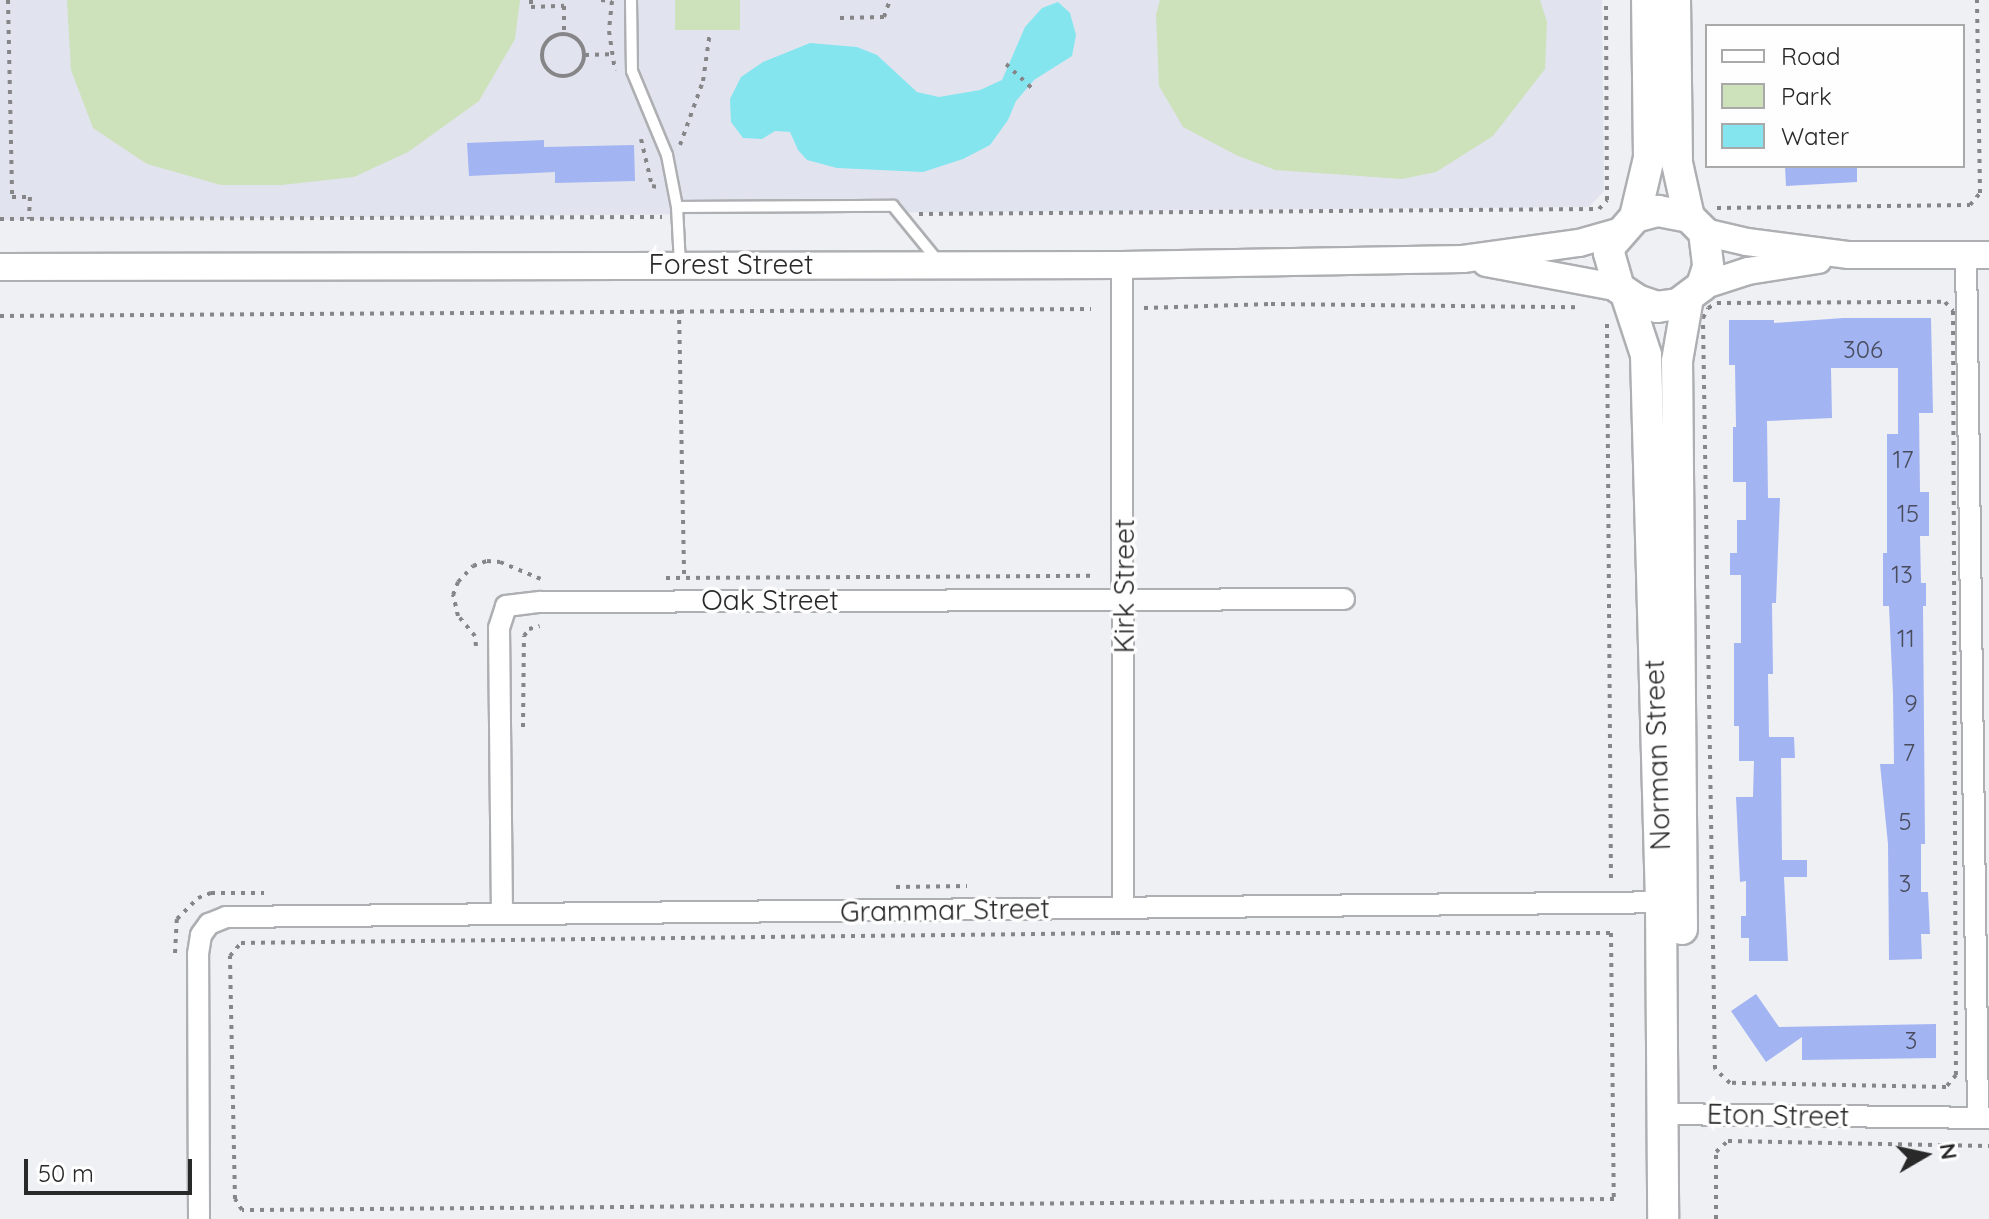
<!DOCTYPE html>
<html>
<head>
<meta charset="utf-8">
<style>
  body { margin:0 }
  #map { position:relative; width:1989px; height:1219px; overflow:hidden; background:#eff0f4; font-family:Quicksand,sans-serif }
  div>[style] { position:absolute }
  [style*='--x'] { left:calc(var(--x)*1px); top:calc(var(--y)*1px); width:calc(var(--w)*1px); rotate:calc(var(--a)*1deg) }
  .built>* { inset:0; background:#e1e4ee }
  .green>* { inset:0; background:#cde1ba; transform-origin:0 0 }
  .water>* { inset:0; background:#85e5ef }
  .building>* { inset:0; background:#a3b4f3 }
  .path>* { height:4px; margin-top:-2px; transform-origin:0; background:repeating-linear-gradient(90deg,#868689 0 4px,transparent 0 10px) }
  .path>.ring { margin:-2px; padding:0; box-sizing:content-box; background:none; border:4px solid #868689; border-radius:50% }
  .roads { filter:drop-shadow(2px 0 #aeafb2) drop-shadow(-2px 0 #aeafb2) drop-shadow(0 2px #aeafb2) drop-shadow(0 -2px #aeafb2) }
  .service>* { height:10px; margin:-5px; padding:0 5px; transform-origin:5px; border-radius:5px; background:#fff }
  .minor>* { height:20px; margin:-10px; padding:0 10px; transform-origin:10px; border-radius:10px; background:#fff }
  .tertiary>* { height:26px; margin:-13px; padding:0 13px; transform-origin:13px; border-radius:13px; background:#fff }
  .secondary>* { height:30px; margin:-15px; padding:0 15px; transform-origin:15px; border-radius:15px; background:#fff }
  span { translate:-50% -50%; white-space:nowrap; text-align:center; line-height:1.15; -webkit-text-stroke:7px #fefeff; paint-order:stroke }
  .number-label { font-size:24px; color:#484c5c }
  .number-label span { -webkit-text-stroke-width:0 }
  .street-label { font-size:28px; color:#29292a }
  .legend { position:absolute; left:1705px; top:24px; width:260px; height:144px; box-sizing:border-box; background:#fefeff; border:2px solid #a9a9aa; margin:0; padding:10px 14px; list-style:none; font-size:24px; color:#29292a }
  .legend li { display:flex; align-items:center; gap:16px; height:40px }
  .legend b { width:40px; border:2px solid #a9a9aa }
  .north { position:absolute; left:1885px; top:1115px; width:80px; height:80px; -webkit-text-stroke:6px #fefeff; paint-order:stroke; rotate:81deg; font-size:22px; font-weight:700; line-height:32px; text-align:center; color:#29292a }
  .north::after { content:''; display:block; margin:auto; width:28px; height:36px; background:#29292a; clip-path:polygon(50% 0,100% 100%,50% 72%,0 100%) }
  .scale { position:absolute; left:24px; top:1159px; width:168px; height:36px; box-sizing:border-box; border:4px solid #29292a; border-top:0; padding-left:10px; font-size:24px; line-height:28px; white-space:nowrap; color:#29292a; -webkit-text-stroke:6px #fefeff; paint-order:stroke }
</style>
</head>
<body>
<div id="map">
  <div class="built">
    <div style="clip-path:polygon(0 0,1602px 0,1604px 191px,1589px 207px,0 220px)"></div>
  </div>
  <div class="green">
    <div style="clip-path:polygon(67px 0,520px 0,515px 39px,479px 101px,408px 152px,354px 177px,282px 185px,221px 185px,147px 164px,93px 128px,71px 70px)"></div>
    <div style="left:675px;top:0;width:65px;height:30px"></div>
    <div style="clip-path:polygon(1160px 0,1540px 0,1547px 22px,1545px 69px,1493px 136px,1436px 172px,1402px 179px,1275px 170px,1236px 155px,1183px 127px,1159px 86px,1156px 15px)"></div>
  </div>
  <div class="water">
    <div style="clip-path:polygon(1058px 2px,1070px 13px,1076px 35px,1072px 56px,1034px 80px,1016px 101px,1008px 120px,990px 145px,963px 159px,923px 172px,837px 168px,807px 160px,798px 150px,790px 132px,775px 131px,762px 139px,743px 138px,731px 122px,730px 99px,741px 77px,763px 62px,810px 43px,857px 47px,877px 55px,917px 92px,939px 97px,980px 90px,1002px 80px,1025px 27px,1042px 8px)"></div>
  </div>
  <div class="building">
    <div style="clip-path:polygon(544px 140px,544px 147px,634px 145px,635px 181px,555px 183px,555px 172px,469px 176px,467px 143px)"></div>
    <div style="clip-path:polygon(1785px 166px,1857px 166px,1857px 182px,1786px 186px)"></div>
    <div style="clip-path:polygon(1843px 318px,1931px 318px,1933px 413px,1919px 413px,1920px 492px,1929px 492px,1929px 536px,1920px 536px,1921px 583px,1926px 583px,1926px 606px,1923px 606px,1925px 844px,1921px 844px,1921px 892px,1928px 892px,1930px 934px,1921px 934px,1922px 959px,1889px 960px,1888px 844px,1880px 764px,1894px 764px,1893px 694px,1889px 606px,1883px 606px,1883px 553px,1887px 553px,1887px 434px,1898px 434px,1898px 368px,1831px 368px,1832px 418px,1767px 421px,1768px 498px,1780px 498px,1776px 603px,1772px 603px,1773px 674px,1768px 674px,1769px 737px,1794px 737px,1795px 758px,1781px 758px,1782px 860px,1807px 860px,1807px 877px,1784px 877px,1788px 961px,1749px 961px,1749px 938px,1741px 938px,1741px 916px,1746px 916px,1746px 881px,1740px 882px,1736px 797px,1753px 797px,1754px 761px,1739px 761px,1739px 726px,1734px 726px,1734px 643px,1741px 643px,1741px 575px,1730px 575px,1730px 553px,1737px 553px,1737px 520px,1746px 520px,1746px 482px,1733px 482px,1733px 427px,1736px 427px,1735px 365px,1729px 365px,1729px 320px,1774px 320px,1774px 323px)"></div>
    <div style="clip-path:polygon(1756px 994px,1779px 1027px,1936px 1024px,1936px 1058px,1802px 1060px,1802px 1037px,1766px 1062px,1731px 1011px)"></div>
  </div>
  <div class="path">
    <div style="--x:8;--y:0;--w:197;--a:88.8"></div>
    <div style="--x:12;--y:197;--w:18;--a:0"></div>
    <div style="--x:30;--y:197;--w:22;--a:93"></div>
    <div style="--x:531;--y:0;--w:7;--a:90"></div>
    <div style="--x:531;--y:7;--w:33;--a:-2"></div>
    <div style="--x:564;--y:6;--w:29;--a:90"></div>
    <div style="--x:601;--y:0;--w:11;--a:5"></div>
    <div style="--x:612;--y:1;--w:30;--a:96"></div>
    <div style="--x:609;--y:31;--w:40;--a:81.5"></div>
    <div style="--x:840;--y:18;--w:44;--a:-1.3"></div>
    <div style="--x:884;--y:17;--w:18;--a:-71"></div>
    <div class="ring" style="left:542px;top:34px;width:38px;height:38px"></div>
    <div style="--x:585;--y:55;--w:25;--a:-2"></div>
    <div style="--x:1006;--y:64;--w:38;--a:43"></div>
    <div style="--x:641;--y:139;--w:48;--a:76.8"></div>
    <div style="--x:652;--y:186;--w:6;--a:9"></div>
    <div style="--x:680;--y:145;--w:68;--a:-70.2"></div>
    <div style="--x:703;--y:81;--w:49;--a:-81.9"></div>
    <div style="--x:1717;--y:208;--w:253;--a:-0.7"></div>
    <div style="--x:1970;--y:205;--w:16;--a:-50"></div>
    <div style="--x:1980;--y:193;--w:193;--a:-90.9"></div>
    <div style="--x:919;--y:214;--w:680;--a:-0.42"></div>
    <div style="--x:1599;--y:209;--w:12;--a:-48"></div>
    <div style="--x:1607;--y:200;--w:200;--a:-90.3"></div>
    <div style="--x:0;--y:219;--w:662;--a:-0.17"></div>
    <div style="--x:1945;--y:302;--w:12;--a:48"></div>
    <div style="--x:1953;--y:311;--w:764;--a:89.78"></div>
    <div style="--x:1956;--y:1075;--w:16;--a:130"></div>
    <div style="--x:1946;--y:1087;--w:216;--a:-178.9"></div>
    <div style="--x:1730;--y:1083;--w:21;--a:-137"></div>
    <div style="--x:1715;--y:1069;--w:751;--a:-90.92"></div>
    <div style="--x:1703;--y:318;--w:11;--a:-63"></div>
    <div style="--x:1708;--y:308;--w:10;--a:-29"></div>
    <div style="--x:1717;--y:303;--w:228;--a:-0.3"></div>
    <div style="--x:1144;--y:308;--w:127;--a:-1.8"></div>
    <div style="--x:1271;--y:304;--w:308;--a:0.6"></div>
    <div style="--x:679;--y:310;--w:270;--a:88.9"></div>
    <div style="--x:0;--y:316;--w:1091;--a:-0.37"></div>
    <div style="--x:1607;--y:324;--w:559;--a:89.59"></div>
    <div style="--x:666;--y:578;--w:425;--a:-0.3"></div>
    <div style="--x:476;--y:646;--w:10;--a:-96"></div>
    <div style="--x:475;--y:636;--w:26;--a:-130"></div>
    <div style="--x:458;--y:616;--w:22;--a:-103"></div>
    <div style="--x:453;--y:595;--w:14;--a:-69"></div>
    <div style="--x:458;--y:582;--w:22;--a:-47"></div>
    <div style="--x:473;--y:566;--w:15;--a:-20"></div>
    <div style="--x:487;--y:561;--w:13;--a:4"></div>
    <div style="--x:500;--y:562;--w:44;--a:22.5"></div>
    <div style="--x:523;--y:727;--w:91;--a:-89.4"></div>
    <div style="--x:524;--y:636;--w:9;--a:-54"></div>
    <div style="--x:529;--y:629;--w:11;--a:-15"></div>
    <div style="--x:896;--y:887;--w:71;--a:-0.8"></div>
    <div style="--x:1116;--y:933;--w:495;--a:0"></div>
    <div style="--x:1611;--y:933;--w:266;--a:89.4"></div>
    <div style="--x:1614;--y:1199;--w:1372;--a:179.54"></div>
    <div style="--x:242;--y:1210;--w:13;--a:-122"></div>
    <div style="--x:235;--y:1199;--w:243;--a:-91.2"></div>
    <div style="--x:230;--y:956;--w:17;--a:-50"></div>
    <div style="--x:241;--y:943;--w:875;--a:-0.65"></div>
    <div style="--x:175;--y:953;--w:34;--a:-87"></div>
    <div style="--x:177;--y:919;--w:30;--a:-45"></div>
    <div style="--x:198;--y:898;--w:14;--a:-21"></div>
    <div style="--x:211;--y:893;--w:53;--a:0"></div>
    <div style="--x:1716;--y:1219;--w:67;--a:-90"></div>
    <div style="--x:1716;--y:1152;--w:16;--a:-43"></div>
    <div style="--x:1728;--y:1141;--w:261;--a:1.1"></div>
  </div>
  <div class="roads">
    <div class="service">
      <div style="--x:631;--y:0;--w:71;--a:89.2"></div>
      <div style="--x:632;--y:71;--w:91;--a:67.4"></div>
      <div style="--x:667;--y:155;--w:53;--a:79.1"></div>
      <div style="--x:677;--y:207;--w:57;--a:87"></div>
      <div style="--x:677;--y:207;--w:216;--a:-0.3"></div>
      <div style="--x:893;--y:206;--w:71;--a:50.7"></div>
    </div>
    <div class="minor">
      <div style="--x:1966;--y:255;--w:863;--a:89.2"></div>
      <div style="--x:1122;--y:265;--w:643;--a:89.91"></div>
      <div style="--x:502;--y:914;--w:286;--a:-90.6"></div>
      <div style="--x:499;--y:628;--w:23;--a:-72"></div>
      <div style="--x:506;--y:606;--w:34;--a:-7"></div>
      <div style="--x:540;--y:602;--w:804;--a:-0.21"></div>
      <div style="--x:1662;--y:1114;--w:327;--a:0.7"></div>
      <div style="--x:199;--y:1219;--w:265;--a:-90.2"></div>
      <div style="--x:198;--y:954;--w:19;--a:-81"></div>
      <div style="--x:201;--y:935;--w:14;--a:-54"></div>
      <div style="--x:209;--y:924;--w:18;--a:-22"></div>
      <div style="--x:226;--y:917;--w:1448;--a:-0.59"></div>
    </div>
    <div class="tertiary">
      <div style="--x:1704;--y:232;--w:44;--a:13.1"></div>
      <div style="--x:1747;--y:242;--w:103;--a:7.3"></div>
      <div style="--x:1849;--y:255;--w:140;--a:0"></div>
      <div style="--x:1486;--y:263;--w:135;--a:10.6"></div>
      <div style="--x:0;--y:267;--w:1122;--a:-0.1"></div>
      <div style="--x:1122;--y:265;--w:341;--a:-1"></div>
      <div style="--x:1463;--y:259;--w:117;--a:-7.9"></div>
      <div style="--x:1579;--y:243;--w:44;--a:-15.9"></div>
      <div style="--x:1702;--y:286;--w:48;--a:-18.1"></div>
      <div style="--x:1748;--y:271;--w:71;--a:-8.9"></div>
    </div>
    <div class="secondary">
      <div style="--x:1675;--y:0;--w:163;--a:89.3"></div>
      <div style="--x:1677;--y:163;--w:55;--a:77.5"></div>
      <div style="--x:1658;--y:211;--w:32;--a:11"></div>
      <div style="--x:1689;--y:217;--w:21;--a:45"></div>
      <div style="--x:1704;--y:232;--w:35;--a:83"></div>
      <div style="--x:1708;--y:267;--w:20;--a:108"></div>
      <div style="--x:1702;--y:286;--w:30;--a:143"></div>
      <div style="--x:1678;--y:304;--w:21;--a:172"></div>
      <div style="--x:1657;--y:307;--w:21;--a:-161"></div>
      <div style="--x:1637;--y:300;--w:22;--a:-146"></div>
      <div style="--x:1619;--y:288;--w:36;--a:-106"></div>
      <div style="--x:1609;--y:253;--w:7;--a:-82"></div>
      <div style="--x:1610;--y:246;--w:38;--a:-49"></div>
      <div style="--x:1635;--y:217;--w:24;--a:-15"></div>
      <div style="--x:1635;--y:217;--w:61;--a:-76.7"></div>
      <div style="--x:1649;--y:158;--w:158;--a:-90.7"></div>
      <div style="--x:1626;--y:294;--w:64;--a:71.8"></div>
      <div style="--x:1646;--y:355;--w:547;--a:88.43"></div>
      <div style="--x:1661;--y:902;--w:317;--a:89.6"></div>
      <div style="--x:1682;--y:929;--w:568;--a:-90.5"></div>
      <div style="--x:1677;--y:361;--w:65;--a:-80.2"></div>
    </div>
  </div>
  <div class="number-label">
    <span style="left:1863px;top:350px">306</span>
    <span style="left:1903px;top:460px">17</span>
    <span style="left:1908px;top:514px">15</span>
    <span style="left:1902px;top:575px">13</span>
    <span style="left:1906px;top:639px">11</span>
    <span style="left:1911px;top:704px">9</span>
    <span style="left:1909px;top:753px">7</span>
    <span style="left:1905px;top:822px">5</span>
    <span style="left:1905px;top:884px">3</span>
    <span style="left:1911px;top:1041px">3</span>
  </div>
  <div class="street-label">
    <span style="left:731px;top:264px">Forest Street</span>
    <span style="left:1124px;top:586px;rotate:-90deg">Kirk Street</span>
    <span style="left:770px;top:600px">Oak Street</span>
    <span style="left:1657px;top:755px;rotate:-92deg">Norman Street</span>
    <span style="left:945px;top:910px;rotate:-1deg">Grammar Street</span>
    <span style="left:1778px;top:1115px;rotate:1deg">Eton Street</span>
  </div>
  <ul class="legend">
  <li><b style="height:10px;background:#fff"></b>Road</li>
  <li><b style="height:22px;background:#cde1ba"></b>Park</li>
  <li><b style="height:22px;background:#85e5ef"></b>Water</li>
  </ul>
  <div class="north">N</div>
  <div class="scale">50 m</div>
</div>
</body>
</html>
